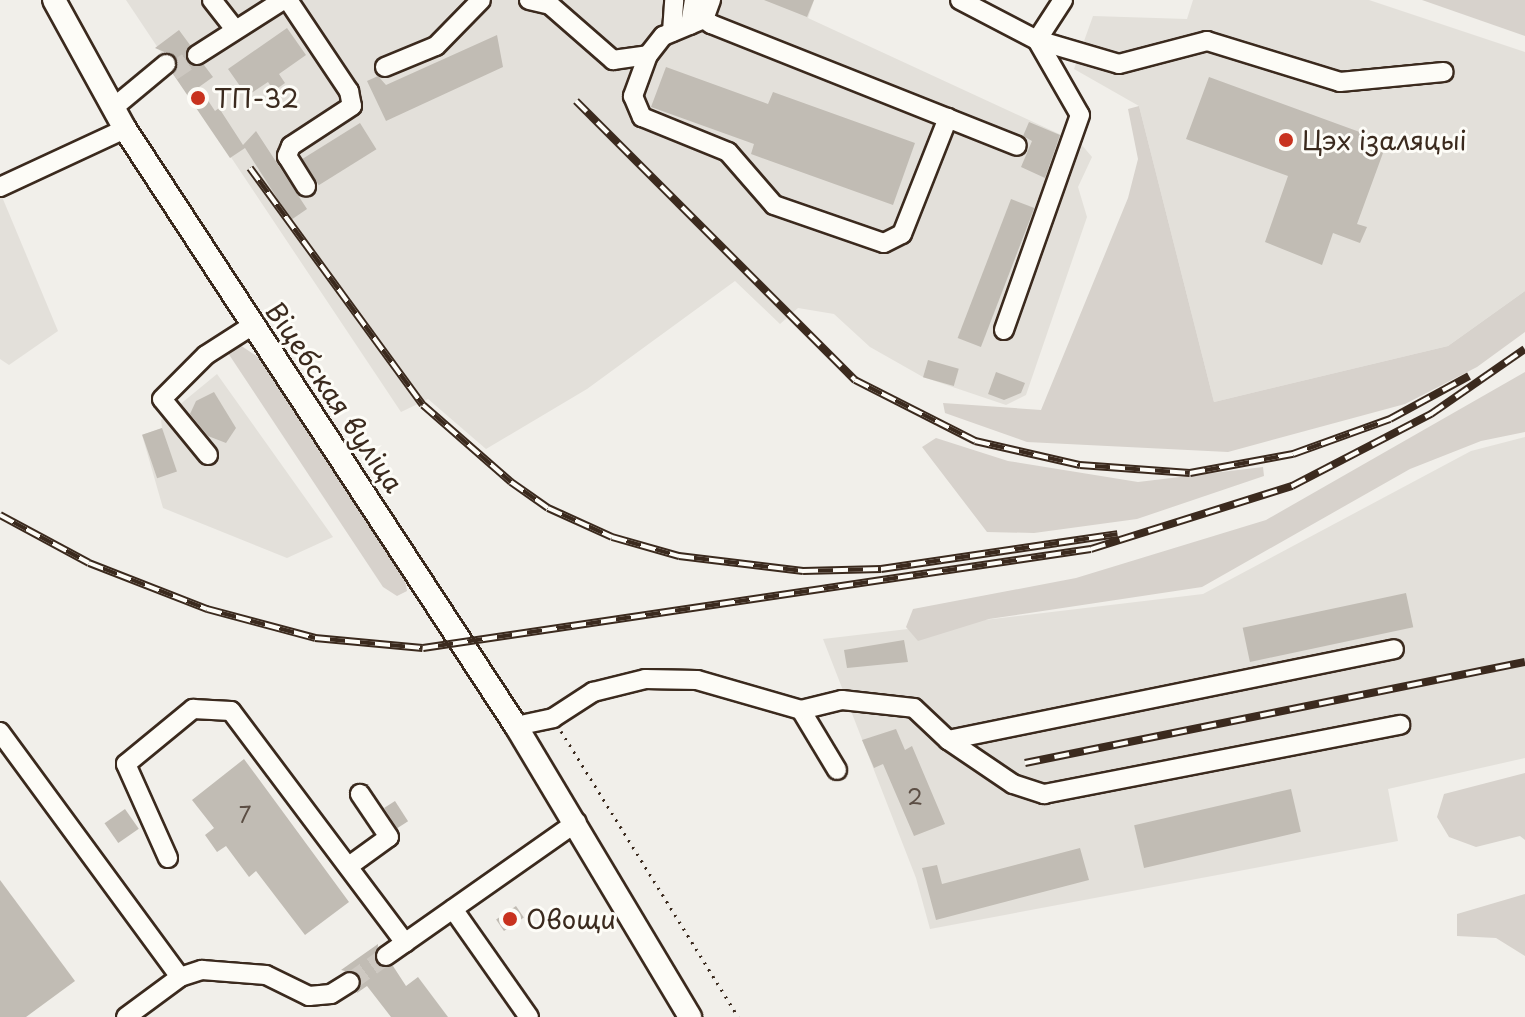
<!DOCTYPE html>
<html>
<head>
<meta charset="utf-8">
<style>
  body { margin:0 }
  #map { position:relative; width:1525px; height:1017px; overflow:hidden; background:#f1efea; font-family:"Playpen Sans",sans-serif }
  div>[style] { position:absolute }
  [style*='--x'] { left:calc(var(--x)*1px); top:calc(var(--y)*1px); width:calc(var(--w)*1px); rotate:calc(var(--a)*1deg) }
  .built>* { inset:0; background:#e3e0da }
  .green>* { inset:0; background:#d7d2cc }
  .building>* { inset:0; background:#c1bcb4; transform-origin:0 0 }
  .minor-tunnel>* { height:18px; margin-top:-9px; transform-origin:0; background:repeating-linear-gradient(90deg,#cdc8c1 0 18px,transparent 0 27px) }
  .path>* { height:3px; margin-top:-1.5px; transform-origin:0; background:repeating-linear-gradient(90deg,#3b2a1e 0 2px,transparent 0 8px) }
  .roads { filter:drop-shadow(2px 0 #3b2a1e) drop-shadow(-2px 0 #3b2a1e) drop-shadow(0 2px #3b2a1e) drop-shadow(0 -2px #3b2a1e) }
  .minor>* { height:18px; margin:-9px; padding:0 9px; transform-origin:9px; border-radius:9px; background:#fdfcf7 }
  .major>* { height:22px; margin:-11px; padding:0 11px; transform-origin:11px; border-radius:11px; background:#fdfcf7 }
  .rail>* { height:8px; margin-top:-4px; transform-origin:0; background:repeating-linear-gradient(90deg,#fdfcf7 0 15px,#3b2a1e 0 30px); box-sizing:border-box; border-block:2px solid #3b2a1e }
  .dots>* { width:22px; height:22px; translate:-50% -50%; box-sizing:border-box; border:4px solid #fdfcf7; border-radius:50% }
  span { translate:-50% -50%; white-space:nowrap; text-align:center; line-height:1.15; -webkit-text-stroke:6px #fdfcf7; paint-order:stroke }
  .number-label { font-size:22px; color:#5c4e44 }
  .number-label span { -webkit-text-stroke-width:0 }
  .poi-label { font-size:26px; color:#3b2a1e }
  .left { translate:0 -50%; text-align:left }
  .street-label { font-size:26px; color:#3b2a1e }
</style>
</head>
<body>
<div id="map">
  <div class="built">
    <div style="clip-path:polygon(126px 0,814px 0,808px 18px,1081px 144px,1092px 157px,1078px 187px,1087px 217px,1026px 395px,1006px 405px,923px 377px,870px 347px,834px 314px,798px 308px,780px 324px,735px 281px,587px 389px,486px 449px,428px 399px,401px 412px)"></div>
    <div style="clip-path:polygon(1193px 0,1369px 0,1525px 52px,1525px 291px,1448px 346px,1214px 402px,1139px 106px,1074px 69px,1093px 16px,1187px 19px)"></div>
    <div style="clip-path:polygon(0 192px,58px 331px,9px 365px,0 359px)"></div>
    <div style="clip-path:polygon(217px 374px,333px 537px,287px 558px,163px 508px,142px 435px,162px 428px,161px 420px)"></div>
    <div style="clip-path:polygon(1525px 437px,1525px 758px,1388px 789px,1398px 841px,930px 929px,916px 878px,823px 639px,1203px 594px,1471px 451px)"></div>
  </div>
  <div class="green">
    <div style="clip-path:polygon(1422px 0,1525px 0,1525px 36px)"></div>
    <div style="clip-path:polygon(1139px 106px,1214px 402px,1448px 346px,1525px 291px,1525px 332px,1477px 367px,1405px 404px,1228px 452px,1027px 442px,945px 413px,943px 403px,1041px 410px,1128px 198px,1138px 159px,1128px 109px)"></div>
    <div style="clip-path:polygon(237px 343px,261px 359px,402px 562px,407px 591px,397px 596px,383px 587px,228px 353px)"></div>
    <div style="clip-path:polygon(1525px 372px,1525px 432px,1481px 441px,1410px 469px,1202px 587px,989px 619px,918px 641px,906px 627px,913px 609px,1076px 578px,1266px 520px)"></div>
    <div style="clip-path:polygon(936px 438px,1008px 461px,1138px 482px,1263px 467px,1264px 476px,1137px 519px,1034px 533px,987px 532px,922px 447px)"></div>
    <div style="clip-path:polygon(1525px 773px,1525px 840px,1520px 836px,1476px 847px,1449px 837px,1437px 817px,1444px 794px)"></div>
    <div style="clip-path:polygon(1525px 894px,1525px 956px,1496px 938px,1457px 936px,1457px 914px)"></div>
  </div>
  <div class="building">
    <div style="clip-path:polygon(764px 0,814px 0,807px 17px)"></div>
    <div style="clip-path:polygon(287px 28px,306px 55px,279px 74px,285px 83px,274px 91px,268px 82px,247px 96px,228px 69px)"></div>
    <div style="clip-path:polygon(179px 30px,190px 45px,187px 62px,204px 65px,213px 77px,199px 87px,215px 111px,219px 108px,243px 145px,256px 131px,307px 209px,291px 220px,245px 148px,230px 158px,173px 74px,176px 57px,155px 48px)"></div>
    <div style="clip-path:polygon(497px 35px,503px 67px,386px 121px,367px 81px,378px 76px,386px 85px)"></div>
    <div style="clip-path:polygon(666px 67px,768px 104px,773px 92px,915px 143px,893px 205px,751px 154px,754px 144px,651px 107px)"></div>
    <div style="clip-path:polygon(1209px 77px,1387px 142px,1357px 224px,1367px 227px,1360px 243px,1333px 233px,1322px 265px,1265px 242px,1288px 176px,1186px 139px)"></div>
    <div style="clip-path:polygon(1029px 122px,1060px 135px,1045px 178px,1021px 167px,1032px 141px,1023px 136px)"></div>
    <div style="left:360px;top:123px;width:31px;height:68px;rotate:58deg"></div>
    <div style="left:1011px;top:199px;width:25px;height:149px;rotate:21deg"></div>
    <div style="left:928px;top:360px;width:32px;height:18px;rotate:16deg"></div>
    <div style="clip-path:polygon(996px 372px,1025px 383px,1021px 393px,1004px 400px,988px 394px)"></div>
    <div style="clip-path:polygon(214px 392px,236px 428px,226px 443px,208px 436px,190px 414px,196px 401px)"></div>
    <div style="left:162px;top:428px;width:46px;height:21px;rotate:71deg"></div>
    <div style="left:1406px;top:593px;width:35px;height:167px;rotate:78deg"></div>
    <div style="clip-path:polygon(904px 640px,908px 662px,847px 668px,844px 650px)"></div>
    <div style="clip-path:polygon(896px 729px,905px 750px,912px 746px,945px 824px,914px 836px,883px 764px,874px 768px,862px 740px)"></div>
    <div style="clip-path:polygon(244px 759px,349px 902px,305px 935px,256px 871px,249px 877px,226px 846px,217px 852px,205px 835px,214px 828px,192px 800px)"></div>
    <div style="left:1291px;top:789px;width:44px;height:161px;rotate:77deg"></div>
    <div style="left:395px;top:801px;width:24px;height:13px;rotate:57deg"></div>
    <div style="left:125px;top:809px;width:24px;height:25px;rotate:55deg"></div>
    <div style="clip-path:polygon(1080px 848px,1089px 880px,936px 920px,922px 868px,937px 865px,942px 884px)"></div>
    <div style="clip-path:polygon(0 880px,75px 981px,26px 1017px,0 1017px)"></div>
    <div style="left:516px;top:906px;width:14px;height:24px;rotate:56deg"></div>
    <div style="clip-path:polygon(378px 944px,377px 963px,393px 966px,406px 986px,418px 977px,448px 1017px,391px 1017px,367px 986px,357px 993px,360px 975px,341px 970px)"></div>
  </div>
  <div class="minor-tunnel">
    <div style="--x:172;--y:72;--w:30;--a:-34"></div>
    <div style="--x:350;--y:982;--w:44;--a:-35.8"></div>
  </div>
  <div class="path">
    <div style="--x:561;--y:731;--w:336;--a:58.2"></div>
  </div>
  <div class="roads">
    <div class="minor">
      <div style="--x:212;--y:0;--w:34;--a:52"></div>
      <div style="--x:288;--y:0;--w:110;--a:56.2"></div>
      <div style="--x:349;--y:91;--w:15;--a:79"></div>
      <div style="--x:352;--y:106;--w:73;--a:146.7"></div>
      <div style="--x:291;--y:146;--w:11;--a:112"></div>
      <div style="--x:287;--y:156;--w:36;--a:58"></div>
      <div style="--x:529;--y:0;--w:22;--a:13"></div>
      <div style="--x:550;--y:5;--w:84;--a:41.1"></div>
      <div style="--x:613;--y:60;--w:35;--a:-8"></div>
      <div style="--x:711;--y:0;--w:20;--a:110"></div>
      <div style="--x:704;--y:19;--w:9;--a:36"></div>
      <div style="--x:711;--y:24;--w:329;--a:21.7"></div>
      <div style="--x:960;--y:0;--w:87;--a:27.5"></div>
      <div style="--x:1037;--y:40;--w:86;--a:60.2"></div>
      <div style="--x:1080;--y:115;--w:228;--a:109.5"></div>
      <div style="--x:1063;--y:0;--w:48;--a:123"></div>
      <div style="--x:1037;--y:40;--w:85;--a:16.3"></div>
      <div style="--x:1119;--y:64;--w:91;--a:-14.6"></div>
      <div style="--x:1207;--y:41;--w:139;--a:17.1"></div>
      <div style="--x:1340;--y:82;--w:104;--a:-5.5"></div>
      <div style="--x:704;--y:19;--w:44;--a:157.5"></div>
      <div style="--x:663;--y:36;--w:24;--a:128"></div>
      <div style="--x:648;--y:55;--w:44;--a:110.1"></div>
      <div style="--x:633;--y:96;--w:23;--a:67"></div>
      <div style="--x:642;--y:117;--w:93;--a:22.1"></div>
      <div style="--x:728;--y:152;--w:70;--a:49"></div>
      <div style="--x:774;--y:205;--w:116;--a:19.1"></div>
      <div style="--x:884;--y:243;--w:20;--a:-27"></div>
      <div style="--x:902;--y:234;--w:125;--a:-68.4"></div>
      <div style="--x:690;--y:25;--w:25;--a:-81"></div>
      <div style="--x:672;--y:32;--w:32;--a:-86"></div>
      <div style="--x:197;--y:55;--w:102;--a:-32.6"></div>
      <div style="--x:385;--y:67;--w:55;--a:-22.4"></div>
      <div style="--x:436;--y:46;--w:64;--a:-45.6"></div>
      <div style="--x:113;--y:108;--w:69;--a:-39.7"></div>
      <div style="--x:0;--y:187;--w:138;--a:-24.9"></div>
      <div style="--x:208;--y:455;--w:72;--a:-129.4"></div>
      <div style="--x:162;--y:399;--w:62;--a:-45"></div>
      <div style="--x:206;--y:355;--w:56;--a:-32.6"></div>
      <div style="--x:801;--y:710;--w:70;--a:59"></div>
      <div style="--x:516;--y:726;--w:38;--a:-12"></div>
      <div style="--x:553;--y:718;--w:48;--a:-33"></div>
      <div style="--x:593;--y:692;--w:54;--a:-14"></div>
      <div style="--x:645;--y:679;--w:52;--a:1.1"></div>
      <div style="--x:697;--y:680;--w:108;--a:16.1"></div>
      <div style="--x:801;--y:710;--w:42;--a:-13.7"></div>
      <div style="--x:842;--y:700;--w:72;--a:6.3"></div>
      <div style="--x:914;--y:708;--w:47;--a:43.3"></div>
      <div style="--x:948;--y:740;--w:78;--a:34.1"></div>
      <div style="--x:1013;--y:784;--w:33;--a:18"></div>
      <div style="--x:1044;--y:794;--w:363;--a:-11"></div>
      <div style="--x:0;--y:732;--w:304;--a:53.7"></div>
      <div style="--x:948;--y:740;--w:455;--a:-11.5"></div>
      <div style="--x:168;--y:858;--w:103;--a:-114.1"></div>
      <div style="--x:126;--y:764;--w:87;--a:-39.4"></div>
      <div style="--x:193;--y:709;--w:38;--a:3"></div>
      <div style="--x:231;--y:711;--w:290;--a:53.1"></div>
      <div style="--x:349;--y:866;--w:49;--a:-35.9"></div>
      <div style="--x:389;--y:837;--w:52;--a:-124"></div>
      <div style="--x:453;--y:909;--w:132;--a:54.9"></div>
      <div style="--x:386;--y:956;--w:233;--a:-35.1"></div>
      <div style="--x:126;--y:1017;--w:67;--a:-36.5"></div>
      <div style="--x:180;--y:977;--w:23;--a:-18"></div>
      <div style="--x:202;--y:970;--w:64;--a:4.5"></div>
      <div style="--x:266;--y:975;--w:48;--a:26"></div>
      <div style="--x:309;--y:996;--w:22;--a:-5"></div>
      <div style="--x:331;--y:994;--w:22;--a:-32"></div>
    </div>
    <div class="major">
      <div style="--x:54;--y:0;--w:147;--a:61.2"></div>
      <div style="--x:125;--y:129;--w:714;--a:56.78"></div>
      <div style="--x:516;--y:726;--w:339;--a:59.1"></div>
    </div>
  </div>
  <div class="rail">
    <div style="--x:576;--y:101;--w:395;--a:45"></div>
    <div style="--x:855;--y:380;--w:135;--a:26.9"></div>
    <div style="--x:975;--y:441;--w:108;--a:12.9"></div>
    <div style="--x:1080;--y:465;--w:110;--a:4.2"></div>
    <div style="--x:1190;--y:473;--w:105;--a:-10.5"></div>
    <div style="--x:1293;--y:454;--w:103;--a:-19.8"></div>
    <div style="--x:1390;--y:419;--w:90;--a:-28.6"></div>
    <div style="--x:250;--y:168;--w:293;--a:53.9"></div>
    <div style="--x:423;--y:405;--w:117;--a:41.2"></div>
    <div style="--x:511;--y:482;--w:45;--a:35.1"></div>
    <div style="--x:548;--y:508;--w:70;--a:24.4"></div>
    <div style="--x:612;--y:537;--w:70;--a:15.8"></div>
    <div style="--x:679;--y:556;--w:125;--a:6.9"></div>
    <div style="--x:803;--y:571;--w:78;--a:-1.5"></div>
    <div style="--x:881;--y:569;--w:239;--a:-8.4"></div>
    <div style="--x:0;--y:515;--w:101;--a:28.3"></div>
    <div style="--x:89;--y:563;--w:127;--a:21.3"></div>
    <div style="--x:207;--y:609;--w:112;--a:15"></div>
    <div style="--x:315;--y:638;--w:108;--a:5.3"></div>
    <div style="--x:423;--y:648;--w:675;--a:-8.43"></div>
    <div style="--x:1091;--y:549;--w:211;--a:-17.4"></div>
    <div style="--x:1292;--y:486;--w:157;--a:-27.4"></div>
    <div style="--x:1431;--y:414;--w:114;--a:-34.7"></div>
    <div style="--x:1025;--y:763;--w:510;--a:-11.42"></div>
  </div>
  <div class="dots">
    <div style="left:198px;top:98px;background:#c8321e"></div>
    <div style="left:1286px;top:140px;background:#c8321e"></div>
    <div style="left:510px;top:919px;background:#c8321e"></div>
  </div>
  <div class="number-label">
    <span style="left:915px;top:796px">2</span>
    <span style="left:245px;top:814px">7</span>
  </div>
  <div class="poi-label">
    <span class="left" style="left:214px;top:98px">ТП-32</span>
    <span class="left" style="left:1302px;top:140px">Цэх ізаляцыі</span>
    <span class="left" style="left:526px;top:919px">Овощи</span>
  </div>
  <div class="street-label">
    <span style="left:335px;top:397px;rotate:56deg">Віцебская вуліца</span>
  </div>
</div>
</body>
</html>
